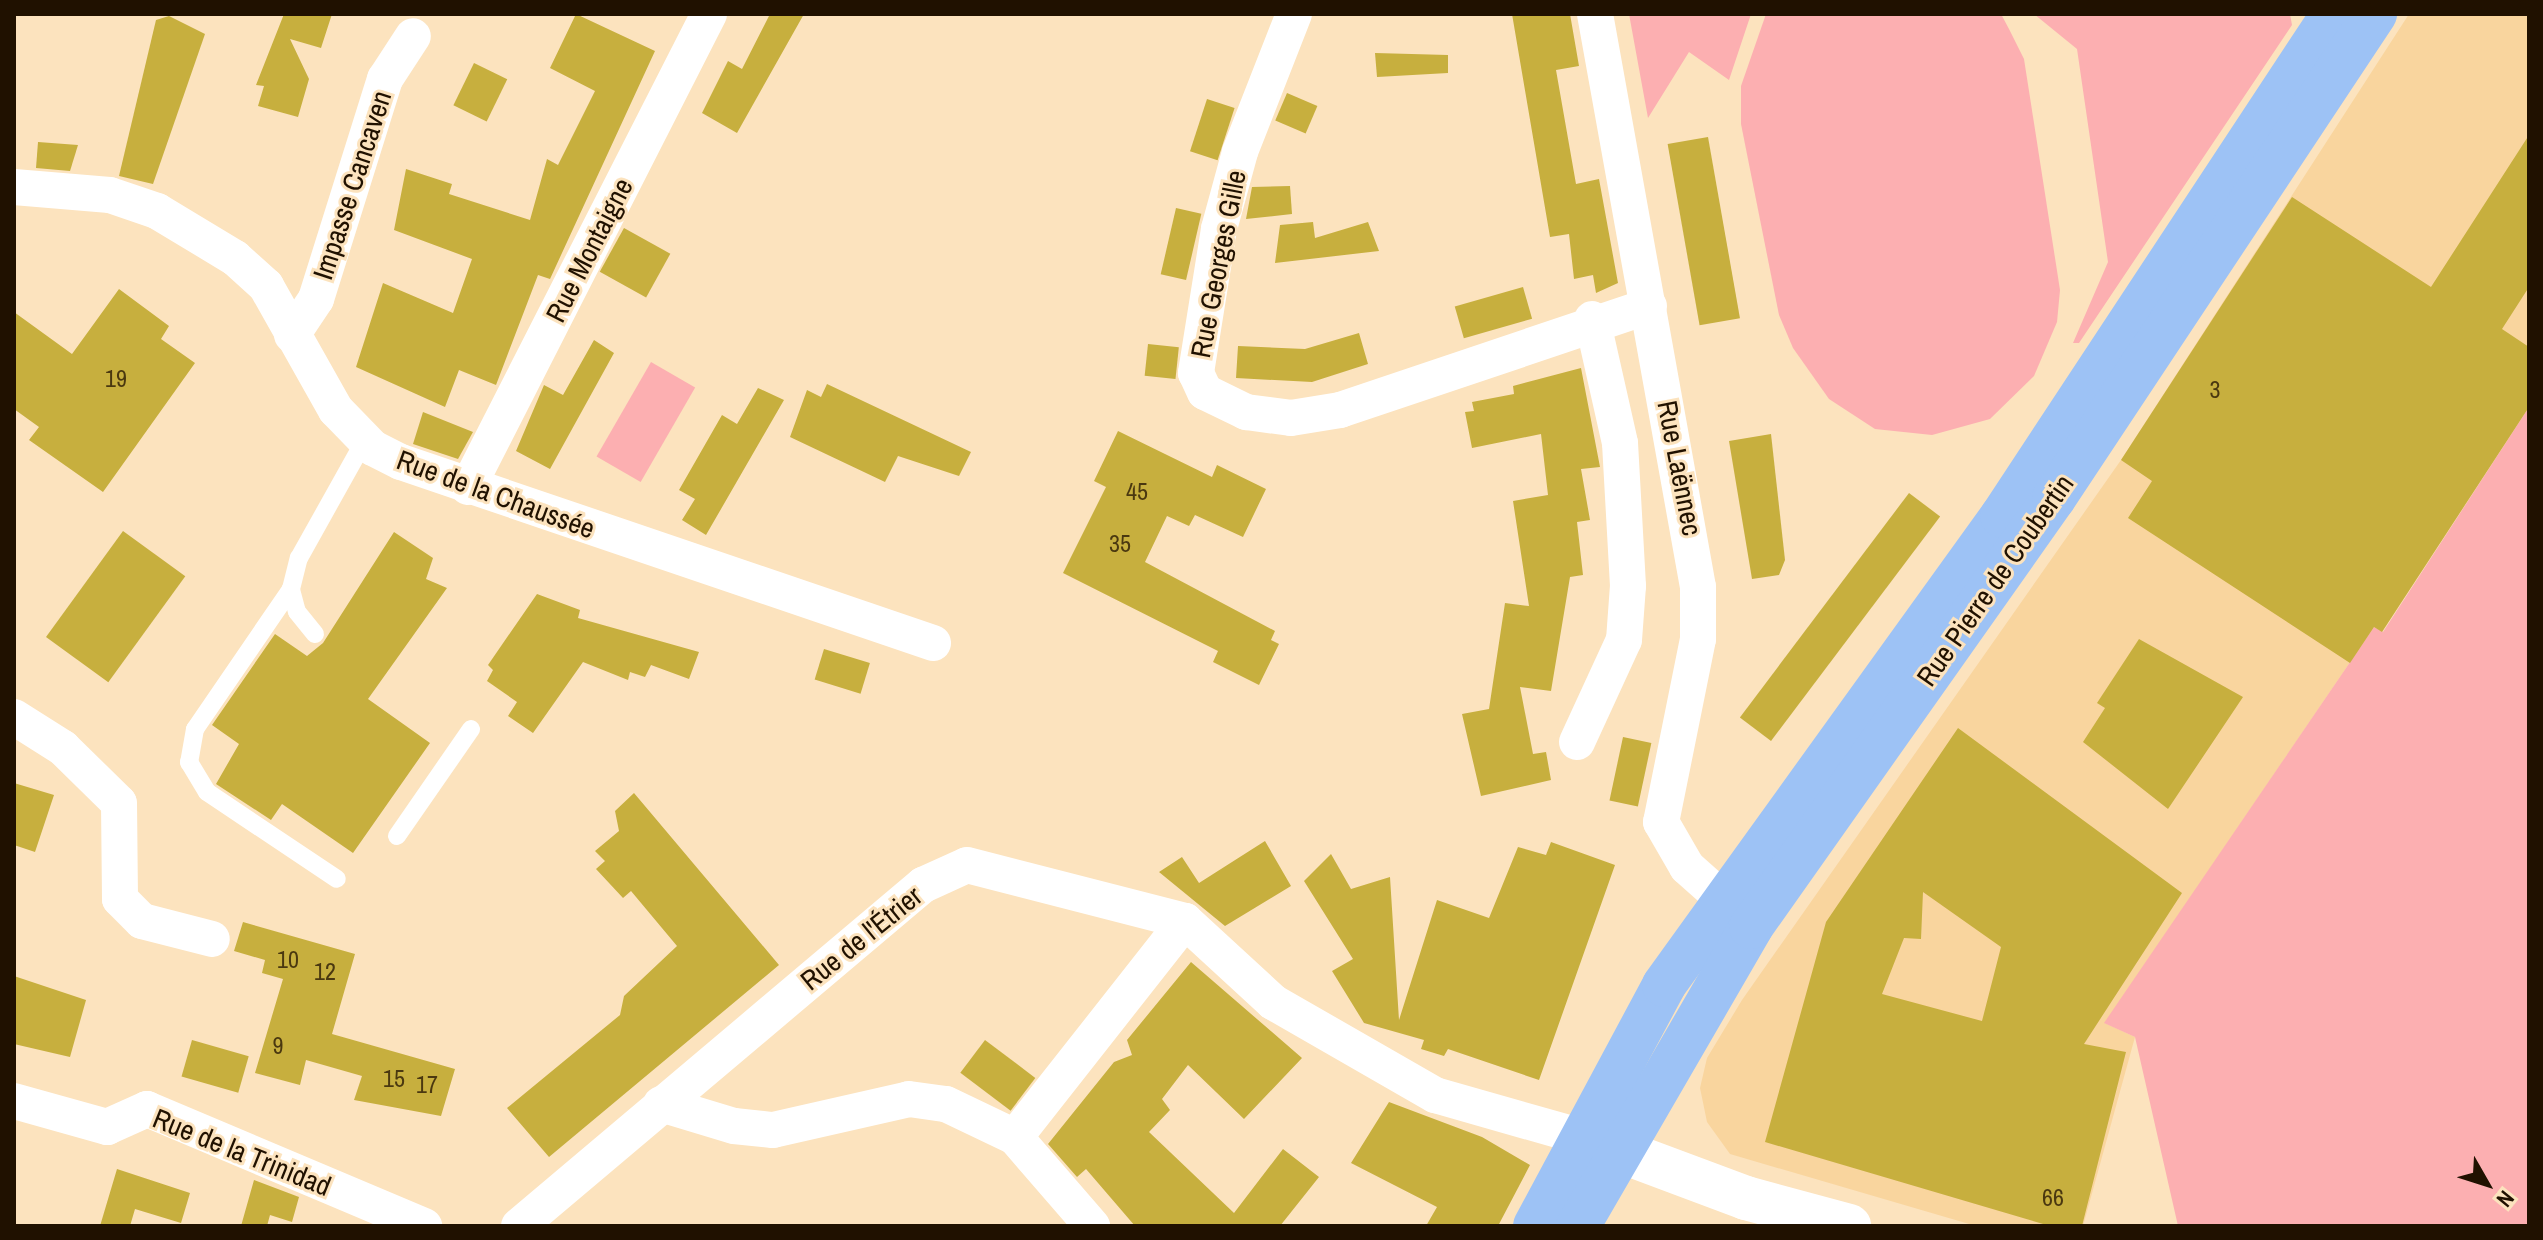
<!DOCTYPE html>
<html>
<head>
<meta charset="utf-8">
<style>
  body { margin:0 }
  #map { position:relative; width:2543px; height:1240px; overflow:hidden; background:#fce3be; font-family:"Archivo Narrow",sans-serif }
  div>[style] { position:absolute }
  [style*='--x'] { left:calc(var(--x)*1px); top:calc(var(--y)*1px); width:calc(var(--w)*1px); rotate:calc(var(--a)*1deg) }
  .built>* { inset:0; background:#f9d59e }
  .green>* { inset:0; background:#fcafb1; transform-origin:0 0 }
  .building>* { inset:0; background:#c7af3e; transform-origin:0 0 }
  .lane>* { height:18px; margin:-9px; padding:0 9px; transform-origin:9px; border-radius:9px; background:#fff }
  .street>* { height:36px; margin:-18px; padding:0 18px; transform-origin:18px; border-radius:18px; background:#fff }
  .secondary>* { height:44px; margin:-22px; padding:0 22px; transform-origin:22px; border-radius:22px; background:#fff }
  .primary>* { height:44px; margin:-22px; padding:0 22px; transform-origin:22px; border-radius:22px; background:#9dc2f5 }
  span { translate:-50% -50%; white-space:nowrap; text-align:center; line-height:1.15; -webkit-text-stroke:6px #fce3be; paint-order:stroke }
  .number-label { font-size:24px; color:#4a3810 }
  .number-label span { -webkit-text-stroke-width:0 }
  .street-label { font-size:28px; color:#201100 }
  .frame { position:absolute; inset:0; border:16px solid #201100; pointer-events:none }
  .north { position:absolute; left:2447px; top:1144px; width:80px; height:80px; -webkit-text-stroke:6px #fce3be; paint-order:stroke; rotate:129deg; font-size:22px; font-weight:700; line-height:32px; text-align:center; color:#201100 }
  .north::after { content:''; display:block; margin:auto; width:28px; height:36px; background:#201100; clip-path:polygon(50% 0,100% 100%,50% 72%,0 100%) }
</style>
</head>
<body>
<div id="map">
  <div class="built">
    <div style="clip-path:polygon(2409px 14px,2529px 14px,2529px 407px,2382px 632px,2374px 627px,2105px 1023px,2135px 1037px,2083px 1226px,1976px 1226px,1730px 1154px,1707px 1122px,1700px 1088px,1707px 1058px,1742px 1000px,2121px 460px)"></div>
  </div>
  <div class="green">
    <div style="clip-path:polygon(1629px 14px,1751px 14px,1729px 80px,1689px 52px,1648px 118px)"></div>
    <div style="clip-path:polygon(1766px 14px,2001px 14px,2009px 29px,2024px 59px,2060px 290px,2057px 322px,2034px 376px,1990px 419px,1932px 435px,1875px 429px,1829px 399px,1793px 348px,1779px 315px,1741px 124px,1741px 86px)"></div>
    <div style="clip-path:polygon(2034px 14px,2290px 14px,2292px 25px,2079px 343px,2073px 343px,2108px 262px,2077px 49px)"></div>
    <div style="left:651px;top:362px;width:51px;height:109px;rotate:30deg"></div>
    <div style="clip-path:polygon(2529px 407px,2529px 1226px,2178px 1226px,2135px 1037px,2104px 1023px,2374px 627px,2383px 632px)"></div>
  </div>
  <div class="building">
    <div style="clip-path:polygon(284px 14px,332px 14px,321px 48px,290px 39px,309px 79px,298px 117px,258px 106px,264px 86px,256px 85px)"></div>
    <div style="clip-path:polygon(576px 14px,655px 51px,550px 279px,538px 275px,496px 385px,459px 370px,445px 407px,356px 367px,383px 283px,453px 313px,472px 259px,394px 230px,406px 169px,452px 184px,449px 194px,530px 220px,547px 159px,558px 165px,595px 91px,550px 68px)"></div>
    <div style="clip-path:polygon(770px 14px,804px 14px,737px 133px,702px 113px,728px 61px,742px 69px)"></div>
    <div style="clip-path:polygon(1512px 14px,1570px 14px,1579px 66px,1556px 70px,1576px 184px,1599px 179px,1618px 283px,1596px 293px,1593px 275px,1574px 279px,1569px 234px,1550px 237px)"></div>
    <div style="clip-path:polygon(169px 16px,205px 34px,153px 184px,119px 176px,156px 20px)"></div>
    <div style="clip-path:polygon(1375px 53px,1448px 55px,1448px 73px,1377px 77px)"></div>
    <div style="left:474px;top:63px;width:37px;height:47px;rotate:26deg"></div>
    <div style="left:1287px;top:93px;width:33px;height:30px;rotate:23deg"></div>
    <div style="left:1207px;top:99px;width:29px;height:55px;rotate:18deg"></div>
    <div style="clip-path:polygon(2529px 135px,2529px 287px,2502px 329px,2529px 347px,2529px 407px,2382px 632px,2374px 627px,2350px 663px,2128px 518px,2152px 481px,2121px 460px,2292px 197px,2431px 287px)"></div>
    <div style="left:1708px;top:137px;width:184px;height:41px;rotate:80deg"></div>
    <div style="clip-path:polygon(38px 142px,78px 145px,70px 171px,36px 168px)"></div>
    <div style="clip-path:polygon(1290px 186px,1292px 214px,1246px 219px,1252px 187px)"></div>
    <div style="left:1176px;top:208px;width:26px;height:68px;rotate:13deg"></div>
    <div style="clip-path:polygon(1313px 222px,1315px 238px,1368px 222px,1379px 251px,1275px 263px,1280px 225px)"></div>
    <div style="left:624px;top:228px;width:53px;height:50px;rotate:29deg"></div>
    <div style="left:1523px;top:287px;width:33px;height:71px;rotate:74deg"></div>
    <div style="clip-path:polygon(119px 289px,169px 326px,161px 339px,195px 363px,103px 492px,29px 440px,39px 427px,14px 409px,14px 312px,72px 354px)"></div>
    <div style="clip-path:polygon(1359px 333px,1368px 364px,1312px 382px,1236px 378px,1238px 346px,1305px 349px)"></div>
    <div style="clip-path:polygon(594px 340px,614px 353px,550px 469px,516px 451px,544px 385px,563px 395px)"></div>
    <div style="left:1148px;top:344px;width:31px;height:32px;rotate:6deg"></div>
    <div style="clip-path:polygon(1581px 368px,1600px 467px,1581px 469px,1590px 520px,1577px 522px,1583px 575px,1570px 577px,1551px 691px,1520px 687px,1533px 754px,1546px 752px,1551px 780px,1481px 796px,1462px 714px,1489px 709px,1505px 603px,1529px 606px,1513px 501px,1548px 495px,1541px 434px,1472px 448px,1465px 412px,1474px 411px,1472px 402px,1514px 394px,1513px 386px)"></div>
    <div style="clip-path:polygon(827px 384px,971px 452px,959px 476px,898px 456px,885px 482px,790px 437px,807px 390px,821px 397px)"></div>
    <div style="clip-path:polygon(758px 388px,784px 400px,706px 535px,682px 520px,695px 499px,679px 490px,722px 415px,737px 424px)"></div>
    <div style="clip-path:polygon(423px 412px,473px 432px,458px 459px,413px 444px)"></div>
    <div style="clip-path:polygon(1118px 431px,1212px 477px,1217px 465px,1266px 489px,1243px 537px,1195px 515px,1189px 526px,1167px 516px,1145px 562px,1275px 631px,1271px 640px,1279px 644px,1259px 685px,1213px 662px,1218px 651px,1063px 573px,1106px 487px,1094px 481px)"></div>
    <div style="clip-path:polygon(1771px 434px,1785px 560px,1779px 575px,1752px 579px,1729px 441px)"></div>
    <div style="left:1909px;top:493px;width:39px;height:281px;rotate:37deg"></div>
    <div style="left:123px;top:531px;width:77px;height:131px;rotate:36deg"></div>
    <div style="clip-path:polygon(394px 532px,433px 558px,426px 579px,447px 588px,368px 699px,430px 743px,353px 853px,282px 804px,271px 820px,216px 784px,239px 744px,212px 725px,275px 634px,307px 656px,323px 643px)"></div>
    <div style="clip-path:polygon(537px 594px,580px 610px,578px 618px,699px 652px,689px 679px,651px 665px,645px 677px,630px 672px,628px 680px,583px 662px,533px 733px,508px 716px,517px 702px,487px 681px,493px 670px,488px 665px)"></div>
    <div style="clip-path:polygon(2139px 639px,2243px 697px,2168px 809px,2083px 742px,2105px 708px,2097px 703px)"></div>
    <div style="left:824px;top:649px;width:48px;height:32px;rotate:17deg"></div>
    <div style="clip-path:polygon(evenodd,1958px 728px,2182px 893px,2084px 1044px,2126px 1052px,2082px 1226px,2050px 1226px,1765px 1142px,1826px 922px,1958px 728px,1923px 892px,2001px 947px,1982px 1021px,1882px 994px,1904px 938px,1921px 939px,1923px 892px)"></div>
    <div style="left:1623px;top:737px;width:29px;height:65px;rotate:12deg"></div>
    <div style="clip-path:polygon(14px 783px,54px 795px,35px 852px,14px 845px)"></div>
    <div style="clip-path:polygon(634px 793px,779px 965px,549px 1157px,507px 1108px,620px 1015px,624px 996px,677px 946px,631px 891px,623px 898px,596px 869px,605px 861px,595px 851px,619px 831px,615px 811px)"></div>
    <div style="clip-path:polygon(1265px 841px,1291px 886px,1225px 926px,1159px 872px,1182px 857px,1199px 883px)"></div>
    <div style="clip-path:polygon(1551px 842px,1615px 865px,1539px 1080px,1448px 1049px,1444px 1056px,1421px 1049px,1424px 1040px,1364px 1023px,1332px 971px,1353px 959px,1304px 881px,1331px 854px,1351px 889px,1390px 877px,1399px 1020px,1437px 900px,1489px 918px,1518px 847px,1546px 855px)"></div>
    <div style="clip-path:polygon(243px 922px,355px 954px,332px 1034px,455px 1069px,441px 1116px,354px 1100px,362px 1076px,306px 1060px,300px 1085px,255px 1073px,283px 979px,262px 973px,265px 960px,234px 951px)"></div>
    <div style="clip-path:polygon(1191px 962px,1302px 1058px,1244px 1119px,1188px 1065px,1162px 1099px,1170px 1110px,1149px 1132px,1234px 1213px,1283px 1149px,1319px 1177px,1280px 1226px,1135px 1226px,1086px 1169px,1077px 1177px,1048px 1144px,1114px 1062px,1132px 1055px,1127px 1040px)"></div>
    <div style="clip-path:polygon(14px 976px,86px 1000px,70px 1057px,14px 1044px)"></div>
    <div style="left:192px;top:1040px;width:59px;height:38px;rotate:16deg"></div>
    <div style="left:985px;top:1040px;width:63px;height:41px;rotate:37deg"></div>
    <div style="clip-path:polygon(1389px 1102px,1482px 1137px,1530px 1165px,1498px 1226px,1426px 1226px,1437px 1207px,1351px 1163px)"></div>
    <div style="clip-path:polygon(117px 1169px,190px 1193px,181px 1223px,135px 1209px,130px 1226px,100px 1226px)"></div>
    <div style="clip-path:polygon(254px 1180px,299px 1197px,292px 1222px,270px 1215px,267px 1226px,241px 1226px)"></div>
  </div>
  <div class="lane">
    <div style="--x:291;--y:589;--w:170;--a:124.4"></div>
    <div style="--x:195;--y:729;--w:34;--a:100"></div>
    <div style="--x:189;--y:762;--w:35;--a:59"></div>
    <div style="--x:207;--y:792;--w:156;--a:33.8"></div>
    <div style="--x:315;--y:634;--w:28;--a:-129"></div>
    <div style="--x:297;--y:612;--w:24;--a:-105"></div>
    <div style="--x:291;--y:589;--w:32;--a:-76"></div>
    <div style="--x:299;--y:558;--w:135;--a:-60.8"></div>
    <div style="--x:397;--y:836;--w:130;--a:-55.3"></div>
  </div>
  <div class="street">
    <div style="--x:1294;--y:14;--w:148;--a:111.4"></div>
    <div style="--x:1240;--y:152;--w:80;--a:105.3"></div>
    <div style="--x:1219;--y:229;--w:146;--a:99.1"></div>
    <div style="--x:1196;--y:373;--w:21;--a:65"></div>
    <div style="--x:1205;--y:392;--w:46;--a:26"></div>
    <div style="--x:1246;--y:412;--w:45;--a:7.6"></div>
    <div style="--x:1291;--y:418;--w:50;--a:-9.3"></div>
    <div style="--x:1340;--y:410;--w:326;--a:-18.6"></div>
    <div style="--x:1595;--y:14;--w:582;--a:79.81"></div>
    <div style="--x:1698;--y:587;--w:52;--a:90"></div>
    <div style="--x:1698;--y:639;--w:187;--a:101.4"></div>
    <div style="--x:1661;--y:822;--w:52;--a:60"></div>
    <div style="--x:1687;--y:867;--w:50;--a:41.7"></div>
    <div style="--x:14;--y:187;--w:96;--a:4.8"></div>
    <div style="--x:110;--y:195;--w:50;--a:18.8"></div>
    <div style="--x:157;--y:211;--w:91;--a:31.1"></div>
    <div style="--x:235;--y:258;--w:42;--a:42.1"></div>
    <div style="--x:266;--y:286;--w:142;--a:60.6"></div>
    <div style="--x:336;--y:410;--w:53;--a:45.8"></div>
    <div style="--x:373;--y:448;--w:31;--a:27"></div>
    <div style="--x:401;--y:462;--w:562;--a:18.79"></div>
    <div style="--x:292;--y:335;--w:43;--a:-56.3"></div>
    <div style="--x:316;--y:299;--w:231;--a:-72.6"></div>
    <div style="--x:385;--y:79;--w:51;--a:-56.9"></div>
    <div style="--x:468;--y:487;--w:531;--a:-63"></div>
    <div style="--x:14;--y:717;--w:58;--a:32.3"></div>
    <div style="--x:63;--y:748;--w:78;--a:44.5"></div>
    <div style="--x:119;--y:803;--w:96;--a:89.4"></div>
    <div style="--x:120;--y:899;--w:31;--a:45"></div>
    <div style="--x:142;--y:921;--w:72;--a:14.4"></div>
    <div style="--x:1577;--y:742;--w:112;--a:-65.3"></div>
    <div style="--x:1624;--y:640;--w:54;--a:-85.8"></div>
    <div style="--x:1628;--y:586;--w:143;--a:-93.2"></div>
    <div style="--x:1620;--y:443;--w:127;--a:-102.7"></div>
    <div style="--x:14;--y:1101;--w:97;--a:15.6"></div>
    <div style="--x:107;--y:1127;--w:44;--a:-24.2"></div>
    <div style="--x:147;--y:1109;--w:301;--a:22.9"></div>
    <div style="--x:661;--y:1104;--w:76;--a:16.8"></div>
    <div style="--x:734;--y:1126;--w:39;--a:6"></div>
    <div style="--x:773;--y:1130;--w:139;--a:-12.8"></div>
    <div style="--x:909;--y:1099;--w:37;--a:8"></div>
    <div style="--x:946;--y:1104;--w:76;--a:25.6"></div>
    <div style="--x:1015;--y:1137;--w:118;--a:49.1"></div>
    <div style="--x:1015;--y:1137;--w:275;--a:-51.8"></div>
    <div style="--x:519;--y:1226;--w:529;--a:-40.17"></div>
    <div style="--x:923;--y:885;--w:48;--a:-24.4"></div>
    <div style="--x:967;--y:865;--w:225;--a:14.4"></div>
    <div style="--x:1185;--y:921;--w:120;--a:42.6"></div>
    <div style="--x:1273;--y:1002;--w:187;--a:29.9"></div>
    <div style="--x:1435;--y:1095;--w:153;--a:15.9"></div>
  </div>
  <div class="secondary">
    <div style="--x:1588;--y:1139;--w:169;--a:20.5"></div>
    <div style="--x:1746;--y:1198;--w:107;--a:15.2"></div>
  </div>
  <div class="primary">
    <div style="--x:1535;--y:1226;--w:273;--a:-61.8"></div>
    <div style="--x:1664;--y:985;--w:578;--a:-54.22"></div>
    <div style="--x:2002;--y:516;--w:601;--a:-56.6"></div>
    <div style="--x:1578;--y:1226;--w:345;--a:-59.9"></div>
    <div style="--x:1751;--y:927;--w:525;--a:-54.77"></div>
    <div style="--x:2054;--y:498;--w:581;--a:-56.45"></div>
  </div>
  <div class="number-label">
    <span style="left:116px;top:379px">19</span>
    <span style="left:2215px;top:390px">3</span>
    <span style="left:1137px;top:492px">45</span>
    <span style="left:1120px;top:544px">35</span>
    <span style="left:288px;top:960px">10</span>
    <span style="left:325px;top:972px">12</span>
    <span style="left:278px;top:1046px">9</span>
    <span style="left:394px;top:1079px">15</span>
    <span style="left:427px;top:1085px">17</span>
    <span style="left:2053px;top:1198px">66</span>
  </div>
  <div class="street-label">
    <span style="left:352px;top:185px;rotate:-72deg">Impasse Cancaven</span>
    <span style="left:589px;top:250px;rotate:-63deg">Rue Montaigne</span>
    <span style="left:1218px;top:264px;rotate:-79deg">Rue Georges Gille</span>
    <span style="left:1680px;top:468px;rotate:79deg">Rue Laënnec</span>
    <span style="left:496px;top:494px;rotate:20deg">Rue de la Chaussée</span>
    <span style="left:1995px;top:580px;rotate:-55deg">Rue Pierre de Coubertin</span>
    <span style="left:861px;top:938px;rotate:-39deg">Rue de l'Étrier</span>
    <span style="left:242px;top:1152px;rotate:22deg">Rue de la Trinidad</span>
  </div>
  <div class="frame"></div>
  <div class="north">N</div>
</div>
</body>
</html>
